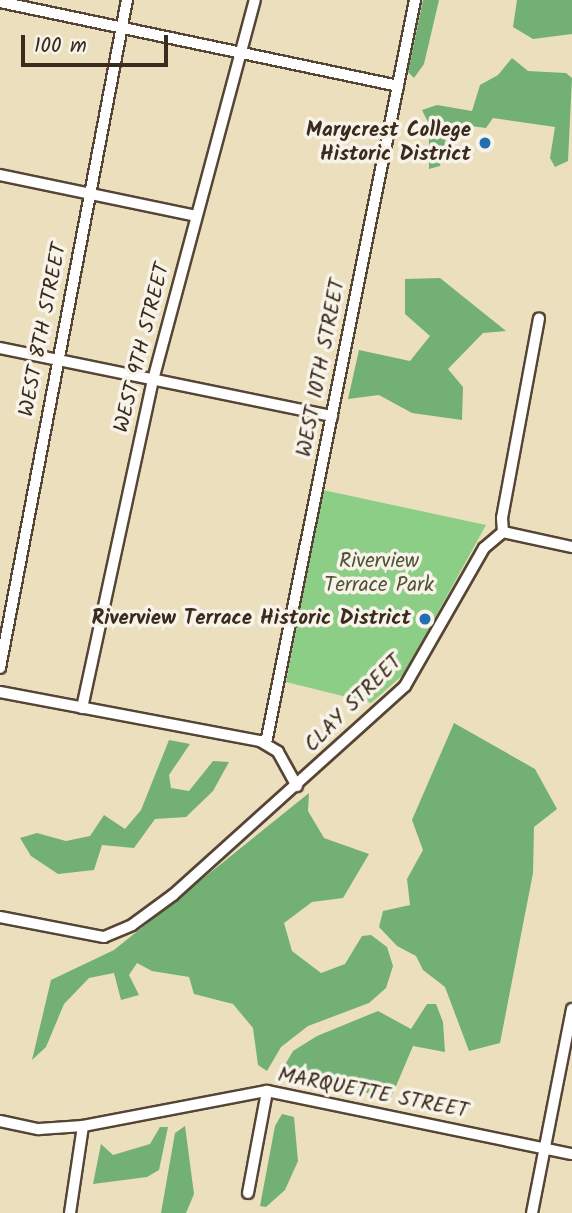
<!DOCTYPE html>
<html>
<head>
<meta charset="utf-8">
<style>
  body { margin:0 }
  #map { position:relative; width:572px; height:1213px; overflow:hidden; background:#ecdfbe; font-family:Kalam,sans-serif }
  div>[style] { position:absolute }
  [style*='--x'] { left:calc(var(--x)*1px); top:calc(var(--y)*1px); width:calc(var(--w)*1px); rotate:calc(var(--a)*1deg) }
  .green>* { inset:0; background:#8dce86 }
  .forest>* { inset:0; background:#72b173 }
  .roads { filter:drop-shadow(2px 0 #564536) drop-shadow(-2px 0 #564536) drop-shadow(0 2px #564536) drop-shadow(0 -2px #564536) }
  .minor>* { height:10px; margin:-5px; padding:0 5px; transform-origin:5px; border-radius:5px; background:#fff }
  .dots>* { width:19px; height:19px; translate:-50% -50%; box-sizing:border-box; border:4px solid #f7f3e8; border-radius:50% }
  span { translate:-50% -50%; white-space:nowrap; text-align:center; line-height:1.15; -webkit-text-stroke:7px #f7f3e8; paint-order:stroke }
  .poi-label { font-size:21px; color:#3b2a1e; font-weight:700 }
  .right { translate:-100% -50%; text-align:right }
  .street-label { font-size:21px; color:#3b2a1e }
  .park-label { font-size:21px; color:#505338 }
  .scale { position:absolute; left:21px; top:35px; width:147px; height:32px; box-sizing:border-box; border:4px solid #3b2a1e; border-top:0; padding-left:9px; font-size:21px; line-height:24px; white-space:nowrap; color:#3b2a1e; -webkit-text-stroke:5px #f7f3e8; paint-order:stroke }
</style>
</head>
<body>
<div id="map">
  <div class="green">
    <div style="clip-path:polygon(323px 490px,486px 525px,404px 674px,371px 703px,286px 682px)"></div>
  </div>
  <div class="forest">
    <div style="clip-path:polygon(423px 0,439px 0,424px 64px,414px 78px,408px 72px)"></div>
    <div style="clip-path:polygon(517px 0,572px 0,572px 34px,533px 39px,513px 27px)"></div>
    <div style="clip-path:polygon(512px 58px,528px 71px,566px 73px,572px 78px,568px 161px,555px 167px,550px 158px,555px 127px,493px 118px,486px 128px,449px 123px,440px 166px,429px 169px,429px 124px,422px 110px,437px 105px,472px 111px,480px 85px,498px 75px)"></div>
    <div style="clip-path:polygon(440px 278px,506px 331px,483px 333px,448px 369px,463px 387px,462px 420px,412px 413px,379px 395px,348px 399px,359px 350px,410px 361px,430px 336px,405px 314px,405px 279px)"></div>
    <div style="clip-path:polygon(454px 723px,535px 769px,557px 809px,534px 827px,533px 873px,500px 1043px,469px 1051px,445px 987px,423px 970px,416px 956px,397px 946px,379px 927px,383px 911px,410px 905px,407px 879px,423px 850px,412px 820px)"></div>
    <div style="clip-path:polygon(169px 740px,190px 744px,169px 775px,171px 788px,189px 791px,213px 761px,229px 762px,213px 791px,186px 817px,155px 819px,134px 848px,102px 845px,94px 870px,58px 874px,31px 856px,20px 838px,37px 833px,66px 841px,90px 836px,104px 815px,125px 829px,141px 810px)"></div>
    <div style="clip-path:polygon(309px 793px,308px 811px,324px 838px,369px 854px,343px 898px,312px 902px,284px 923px,292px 951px,321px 973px,345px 964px,362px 936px,371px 935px,387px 947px,393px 966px,386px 988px,369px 1003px,308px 1026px,281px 1047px,267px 1071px,258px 1065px,253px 1028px,233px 1004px,194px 994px,189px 977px,152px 971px,137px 963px,129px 975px,139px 995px,121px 1000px,114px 973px,89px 978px,64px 1004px,46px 1047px,32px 1060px,51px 980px,114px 950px)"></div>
    <div style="clip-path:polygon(427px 1004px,436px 1004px,443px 1022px,445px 1052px,413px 1046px,391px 1098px,279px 1075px,293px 1051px,317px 1036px,378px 1011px,411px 1029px)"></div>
    <div style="clip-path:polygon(282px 1114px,294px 1117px,298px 1161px,285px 1190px,266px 1207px,260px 1206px,275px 1126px)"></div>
    <div style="clip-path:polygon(185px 1126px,194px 1194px,186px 1213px,161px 1213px,175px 1133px)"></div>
    <div style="clip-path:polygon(160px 1127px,168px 1127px,159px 1170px,147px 1177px,93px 1184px,101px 1144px,113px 1155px,150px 1144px)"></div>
  </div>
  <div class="roads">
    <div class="minor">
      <div style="--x:0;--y:2;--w:407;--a:11.9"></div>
      <div style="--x:0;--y:175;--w:200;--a:11.8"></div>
      <div style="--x:0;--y:348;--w:339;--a:11.6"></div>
      <div style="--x:503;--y:532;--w:14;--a:-94"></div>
      <div style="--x:502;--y:518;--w:203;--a:-79.5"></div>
      <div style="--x:503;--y:532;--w:71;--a:12.3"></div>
      <div style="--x:0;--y:668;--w:680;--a:-79.24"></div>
      <div style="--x:0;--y:692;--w:265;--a:10.7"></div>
      <div style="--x:260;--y:741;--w:21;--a:31"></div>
      <div style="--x:278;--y:752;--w:39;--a:61"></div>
      <div style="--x:82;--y:708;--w:336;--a:-77.8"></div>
      <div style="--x:153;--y:380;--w:393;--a:-75"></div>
      <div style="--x:266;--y:743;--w:758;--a:-78.66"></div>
      <div style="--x:0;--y:917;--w:106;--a:10.9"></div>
      <div style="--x:104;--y:937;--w:30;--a:-23"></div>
      <div style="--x:132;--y:925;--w:51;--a:-36.2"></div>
      <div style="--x:173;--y:895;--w:312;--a:-42"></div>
      <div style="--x:405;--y:686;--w:159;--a:-60.2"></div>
      <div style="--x:484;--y:548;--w:25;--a:-40"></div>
      <div style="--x:0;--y:1121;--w:40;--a:12"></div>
      <div style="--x:39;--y:1129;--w:44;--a:-3.9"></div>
      <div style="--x:83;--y:1126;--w:187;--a:-10.8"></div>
      <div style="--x:267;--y:1091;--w:311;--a:11.7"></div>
      <div style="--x:248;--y:1193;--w:104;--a:-79.4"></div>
      <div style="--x:70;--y:1213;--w:88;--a:-81.5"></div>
      <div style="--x:532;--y:1213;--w:208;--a:-78.9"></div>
    </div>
  </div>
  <div class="dots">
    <div style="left:485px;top:143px;background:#1f6fb2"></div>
    <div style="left:425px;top:619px;background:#1f6fb2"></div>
  </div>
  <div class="poi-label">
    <span class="right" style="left:471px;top:143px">Marycrest College<br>Historic District</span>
    <span class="right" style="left:411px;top:619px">Riverview Terrace Historic District</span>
  </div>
  <div class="street-label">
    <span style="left:44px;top:330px;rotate:-79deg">WEST 8TH STREET</span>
    <span style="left:143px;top:348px;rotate:-76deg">WEST 9TH STREET</span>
    <span style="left:322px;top:368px;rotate:-79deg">WEST 10TH STREET</span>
    <span style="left:354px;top:704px;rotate:-45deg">CLAY STREET</span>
    <span style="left:373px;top:1094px;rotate:11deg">MARQUETTE STREET</span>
  </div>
  <div class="park-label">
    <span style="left:379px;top:574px">Riverview<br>Terrace Park</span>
  </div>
  <div class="scale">100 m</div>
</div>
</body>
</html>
